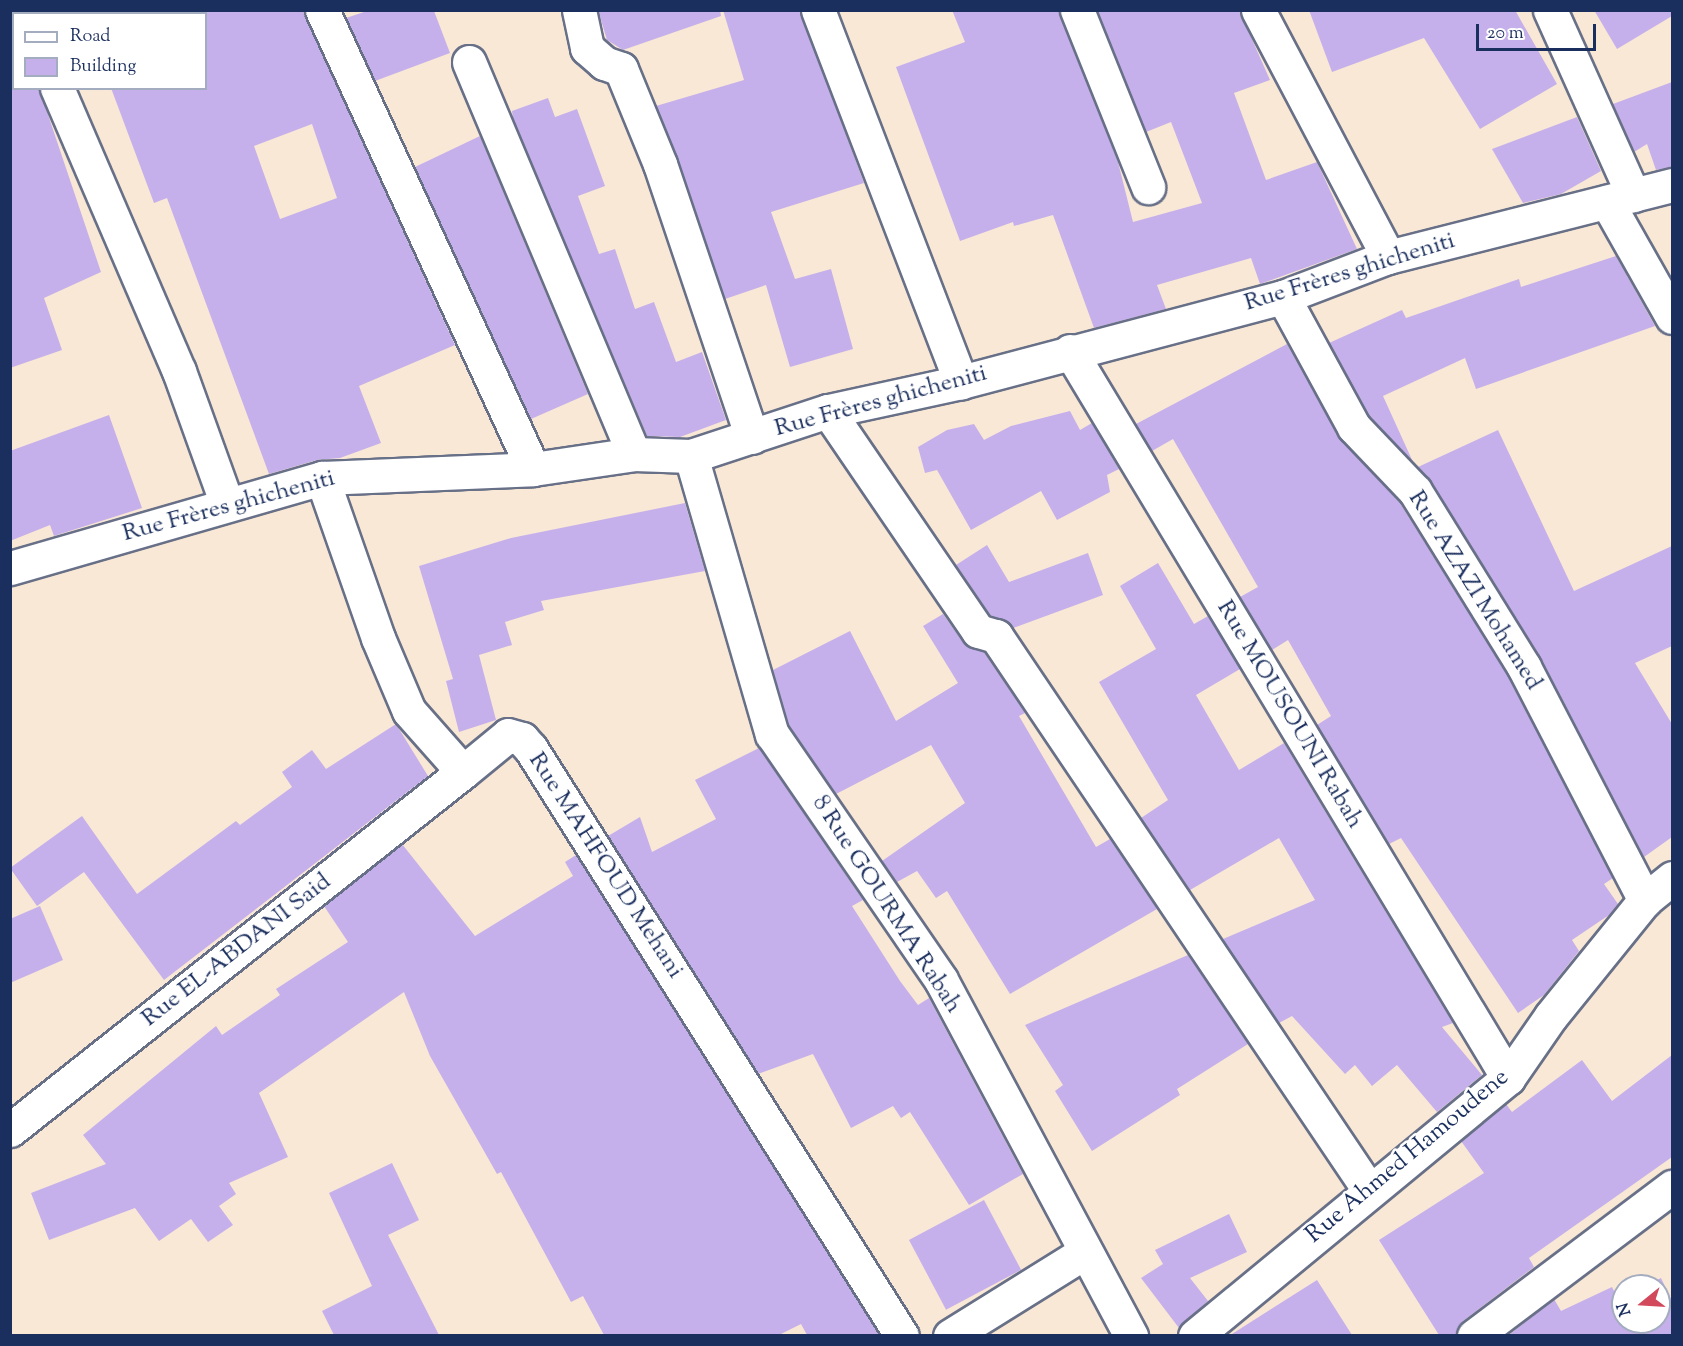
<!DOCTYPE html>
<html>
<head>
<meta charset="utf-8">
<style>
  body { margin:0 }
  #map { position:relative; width:1683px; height:1346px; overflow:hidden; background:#f8e8d5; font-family:"Sorts Mill Goudy",serif }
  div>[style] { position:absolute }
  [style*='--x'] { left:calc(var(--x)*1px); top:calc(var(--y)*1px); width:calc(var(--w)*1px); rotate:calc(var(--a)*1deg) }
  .building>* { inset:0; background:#c6b0eb; transform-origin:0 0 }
  .roads { filter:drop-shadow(2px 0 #687088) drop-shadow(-2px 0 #687088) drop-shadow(0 2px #687088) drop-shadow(0 -2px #687088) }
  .minor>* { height:33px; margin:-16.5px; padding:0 16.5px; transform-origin:16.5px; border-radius:16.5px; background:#fff }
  span { translate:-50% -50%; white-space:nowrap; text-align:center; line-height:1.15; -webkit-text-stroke:5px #fff; paint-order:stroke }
  .street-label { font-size:24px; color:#1b2f5e }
  .frame { position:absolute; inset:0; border:12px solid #1b2f5e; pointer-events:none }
  .legend { position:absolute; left:12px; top:12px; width:195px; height:78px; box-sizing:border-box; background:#fff; border:2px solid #a4acbf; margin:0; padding:8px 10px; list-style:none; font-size:18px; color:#1b2f5e }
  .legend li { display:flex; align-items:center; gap:12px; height:30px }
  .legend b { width:30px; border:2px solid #a4acbf }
  .north { position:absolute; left:1611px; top:1274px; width:60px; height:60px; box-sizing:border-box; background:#fff; border:2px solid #a4acbf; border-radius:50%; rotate:252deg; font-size:16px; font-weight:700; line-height:24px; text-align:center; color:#1b2f5e }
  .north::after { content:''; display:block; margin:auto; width:21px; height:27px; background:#d1495b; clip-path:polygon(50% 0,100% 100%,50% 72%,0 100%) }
  .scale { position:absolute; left:1476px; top:24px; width:120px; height:27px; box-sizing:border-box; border:3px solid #1b2f5e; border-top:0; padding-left:8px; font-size:18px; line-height:21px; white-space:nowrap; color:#1b2f5e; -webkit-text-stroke:4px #fff; paint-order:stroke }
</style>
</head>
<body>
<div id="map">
  <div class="building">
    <div style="clip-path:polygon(evenodd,206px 10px,302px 10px,455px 345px,359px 386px,381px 443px,340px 458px,317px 460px,269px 474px,167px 198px,154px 203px,111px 88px,206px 88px,206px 10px,312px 124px,337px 198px,280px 219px,254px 146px,312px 124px)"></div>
    <div style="clip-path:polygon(598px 10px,720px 10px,721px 16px,623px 50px,607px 40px)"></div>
    <div style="clip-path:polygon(723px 10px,800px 10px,864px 183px,771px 212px,795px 279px,831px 269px,853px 349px,790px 367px,766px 285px,725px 299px,656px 106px,744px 80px)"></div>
    <div style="clip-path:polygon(952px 10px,1059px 10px,1118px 162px,1133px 222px,1202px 203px,1171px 122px,1146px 132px,1097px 10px,1239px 10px,1270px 80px,1234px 93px,1266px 180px,1317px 162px,1357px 249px,1260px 284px,1251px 258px,1157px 285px,1166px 309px,1094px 328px,1053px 215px,1014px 226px,1013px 222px,960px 241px,896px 67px,965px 42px)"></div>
    <div style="clip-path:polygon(1309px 10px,1515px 10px,1557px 84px,1480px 129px,1424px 38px,1332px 72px)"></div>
    <div style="clip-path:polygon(1594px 10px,1672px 10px,1672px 16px,1617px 49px)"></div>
    <div style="clip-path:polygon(367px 11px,434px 11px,450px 53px,375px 81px,346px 18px)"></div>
    <div style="clip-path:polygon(1672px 82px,1672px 167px,1656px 170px,1647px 144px,1634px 152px,1613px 104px)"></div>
    <div style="clip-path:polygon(10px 88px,39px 88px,101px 272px,44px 298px,62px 350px,10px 368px)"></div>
    <div style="clip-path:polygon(548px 98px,555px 117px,577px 109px,605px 186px,578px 196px,599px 254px,615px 249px,635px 309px,654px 302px,676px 362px,702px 352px,726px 420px,680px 437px,647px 436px,513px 119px,512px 111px)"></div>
    <div style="clip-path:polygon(1577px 117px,1601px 171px,1561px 194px,1523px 203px,1492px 149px)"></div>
    <div style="clip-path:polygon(480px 136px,588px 394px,531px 419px,415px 167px)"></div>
    <div style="clip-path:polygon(1616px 256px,1655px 326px,1476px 389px,1465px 358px,1383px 396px,1413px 462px,1369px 416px,1329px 343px,1402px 310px,1406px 318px,1519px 279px,1521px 287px)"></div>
    <div style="clip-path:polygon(1287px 344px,1338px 436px,1400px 503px,1508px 676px,1613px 878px,1604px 884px,1618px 904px,1609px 915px,1572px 940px,1579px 951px,1544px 995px,1518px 1013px,1401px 838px,1389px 844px,1317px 725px,1331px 716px,1288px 640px,1272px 650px,1240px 597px,1258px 587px,1173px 439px,1152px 451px,1136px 424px)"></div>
    <div style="clip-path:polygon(1070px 411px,1080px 430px,1092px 423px,1119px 469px,1107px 475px,1110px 492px,1057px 520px,1041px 491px,971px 530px,937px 470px,925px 473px,918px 447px,947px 430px,974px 424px,984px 440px,1011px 426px)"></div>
    <div style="clip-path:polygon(109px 415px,142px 508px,54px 536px,50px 525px,10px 541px,10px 451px)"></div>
    <div style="clip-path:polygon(1498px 430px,1574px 591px,1672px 546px,1672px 646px,1635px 663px,1672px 724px,1672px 837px,1644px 857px,1540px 657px,1431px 481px,1418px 467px)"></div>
    <div style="clip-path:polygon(685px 503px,705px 571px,541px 601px,544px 610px,505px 622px,512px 645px,479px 655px,496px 720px,459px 732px,446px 681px,453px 679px,419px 566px,511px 538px)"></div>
    <div style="clip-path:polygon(987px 545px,1009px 582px,1088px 553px,1103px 595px,1013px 628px,990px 615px,956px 565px)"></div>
    <div style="clip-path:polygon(1158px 563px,1194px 624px,1208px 616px,1240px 669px,1196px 695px,1239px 770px,1284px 743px,1453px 1023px,1442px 1027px,1482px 1075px,1437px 1112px,1397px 1065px,1372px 1086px,1355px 1065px,1345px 1074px,1292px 1016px,1279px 1023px,1223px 939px,1315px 900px,1279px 838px,1190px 890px,1141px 818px,1168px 800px,1099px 682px,1156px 649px,1120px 586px)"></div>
    <div style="clip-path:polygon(943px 614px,963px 642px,984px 652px,1025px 713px,1019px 716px,1096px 847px,1110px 839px,1157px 909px,1010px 994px,947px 891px,936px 898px,917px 871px,897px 882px,882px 861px,965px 803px,931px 745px,836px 794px,789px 726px,773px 670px,850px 631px,896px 721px,958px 683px,923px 626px)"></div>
    <div style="clip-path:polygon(396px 724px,428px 776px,164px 980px,84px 872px,37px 906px,10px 868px,82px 816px,137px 894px,236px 821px,240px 825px,292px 787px,282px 772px,312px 750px,326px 769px)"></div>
    <div style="clip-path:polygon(759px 748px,863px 900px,852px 906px,900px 981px,918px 1005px,929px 998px,1023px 1174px,969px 1205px,910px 1112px,901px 1118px,893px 1106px,851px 1128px,813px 1054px,758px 1074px,608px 836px,640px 817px,652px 852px,716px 819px,695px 780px)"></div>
    <div style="clip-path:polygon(402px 844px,475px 936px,573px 876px,565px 862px,576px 855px,880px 1335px,807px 1335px,801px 1324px,779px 1335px,604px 1335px,583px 1296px,571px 1302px,501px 1172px,497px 1174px,430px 1056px,404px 992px,259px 1093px,288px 1157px,229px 1183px,236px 1194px,219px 1206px,233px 1225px,208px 1242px,191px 1219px,159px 1241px,135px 1208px,49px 1240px,31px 1193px,106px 1164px,83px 1135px,216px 1026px,222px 1035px,280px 995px,276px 989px,348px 942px,324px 906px)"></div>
    <div style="clip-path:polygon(40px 906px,63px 960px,10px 983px,10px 919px)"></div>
    <div style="clip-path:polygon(1188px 955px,1248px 1044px,1177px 1089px,1180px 1095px,1092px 1151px,1055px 1091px,1063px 1085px,1025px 1025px)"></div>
    <div style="clip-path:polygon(1672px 1055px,1672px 1157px,1529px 1258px,1534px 1267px,1463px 1321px,1456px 1335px,1439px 1335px,1379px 1240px,1484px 1173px,1461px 1141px,1506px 1104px,1512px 1112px,1582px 1060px,1612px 1101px)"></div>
    <div style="clip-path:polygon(392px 1163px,419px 1220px,388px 1235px,439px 1335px,334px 1335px,322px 1311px,372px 1286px,329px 1193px)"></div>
    <div style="left:984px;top:1200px;width:79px;height:85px;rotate:62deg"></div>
    <div style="clip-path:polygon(1229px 1214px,1247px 1252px,1190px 1278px,1208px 1301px,1179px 1328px,1141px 1278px,1163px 1264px,1155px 1250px)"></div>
    <div style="clip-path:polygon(1661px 1278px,1672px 1301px,1672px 1335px,1509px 1335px,1554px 1299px,1561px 1311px,1612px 1287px,1618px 1299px,1623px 1297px,1623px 1322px,1659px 1322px,1659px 1286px,1645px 1286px)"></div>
    <div style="clip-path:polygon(1317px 1280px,1352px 1335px,1225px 1335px,1232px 1334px)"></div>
  </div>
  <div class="roads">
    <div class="minor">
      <div style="--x:26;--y:10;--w:4;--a:76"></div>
      <div style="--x:322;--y:10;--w:505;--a:65.31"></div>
      <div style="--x:579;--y:10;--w:39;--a:78"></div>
      <div style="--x:587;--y:48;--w:23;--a:41"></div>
      <div style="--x:604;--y:63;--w:18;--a:19"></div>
      <div style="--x:621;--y:69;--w:103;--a:67.7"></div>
      <div style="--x:660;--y:164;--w:288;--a:71.4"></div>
      <div style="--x:818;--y:10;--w:399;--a:69"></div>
      <div style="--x:1077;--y:10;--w:191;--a:68.1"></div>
      <div style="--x:1258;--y:10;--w:279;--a:62.2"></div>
      <div style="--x:1550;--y:10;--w:203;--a:65.8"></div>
      <div style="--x:469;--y:62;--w:425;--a:67.2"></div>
      <div style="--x:57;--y:88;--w:308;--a:66.7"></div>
      <div style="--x:179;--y:371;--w:141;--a:70.2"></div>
      <div style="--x:1607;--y:202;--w:132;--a:60.5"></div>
      <div style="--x:1283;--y:297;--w:148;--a:61.4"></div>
      <div style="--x:1354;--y:427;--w:88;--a:46.4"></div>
      <div style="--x:1415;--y:491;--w:207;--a:58.2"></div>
      <div style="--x:1524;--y:667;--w:263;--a:62.6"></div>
      <div style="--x:1070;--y:351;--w:849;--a:58.93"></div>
      <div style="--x:828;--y:411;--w:266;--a:55.7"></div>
      <div style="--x:978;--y:631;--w:19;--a:16"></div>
      <div style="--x:996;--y:636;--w:668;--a:56.05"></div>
      <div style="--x:691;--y:456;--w:290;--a:73.8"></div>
      <div style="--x:772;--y:734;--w:298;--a:55.5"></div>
      <div style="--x:941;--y:980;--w:404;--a:61.9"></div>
      <div style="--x:322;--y:478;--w:170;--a:70.7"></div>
      <div style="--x:378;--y:638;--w:79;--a:67"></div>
      <div style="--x:409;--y:711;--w:81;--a:48.5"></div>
      <div style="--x:463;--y:772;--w:58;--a:-39.4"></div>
      <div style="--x:508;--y:735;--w:15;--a:16"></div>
      <div style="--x:522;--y:739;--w:13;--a:48"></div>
      <div style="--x:531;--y:749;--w:694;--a:57.71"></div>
      <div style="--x:10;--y:568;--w:325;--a:-16.1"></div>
      <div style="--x:322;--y:478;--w:211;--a:-2.4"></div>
      <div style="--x:533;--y:469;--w:102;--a:-8.4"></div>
      <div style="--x:634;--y:454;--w:57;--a:2"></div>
      <div style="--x:691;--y:456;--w:144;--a:-18.2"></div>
      <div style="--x:828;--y:411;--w:136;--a:-12.3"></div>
      <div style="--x:961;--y:382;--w:333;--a:-14.8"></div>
      <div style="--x:1283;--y:297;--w:112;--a:-20.9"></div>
      <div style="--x:1388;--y:257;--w:293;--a:-14.2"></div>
      <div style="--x:10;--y:1130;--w:577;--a:-38.32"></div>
      <div style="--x:950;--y:1336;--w:159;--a:-31.9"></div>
      <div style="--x:1195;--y:1336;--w:406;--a:-39.5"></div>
      <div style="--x:1508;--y:1078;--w:75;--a:-55.3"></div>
      <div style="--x:1551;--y:1016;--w:149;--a:-51"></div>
      <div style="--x:1645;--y:900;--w:35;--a:-39"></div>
      <div style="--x:1474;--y:1336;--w:248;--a:-37"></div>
    </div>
  </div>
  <div class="street-label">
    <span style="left:1350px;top:273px;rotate:-17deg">Rue Frères ghicheniti</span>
    <span style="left:881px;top:402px;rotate:-15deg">Rue Frères ghicheniti</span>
    <span style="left:229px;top:507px;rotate:-15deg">Rue Frères ghicheniti</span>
    <span style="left:1474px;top:591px;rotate:58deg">Rue AZAZI Mohamed</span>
    <span style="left:1289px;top:715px;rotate:59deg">Rue MOUSOUNI Rabah</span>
    <span style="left:605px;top:866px;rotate:57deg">Rue MAHFOUD Mehani</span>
    <span style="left:886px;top:905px;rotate:57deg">8 Rue GOURMA Rabah</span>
    <span style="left:237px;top:951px;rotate:-38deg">Rue EL-ABDANI Said</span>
    <span style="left:1408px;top:1157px;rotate:-40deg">Rue Ahmed Hamoudene</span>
  </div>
  <div class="frame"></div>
  <ul class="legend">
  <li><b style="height:8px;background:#fff"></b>Road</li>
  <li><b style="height:16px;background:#c6b0eb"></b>Building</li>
  </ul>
  <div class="north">N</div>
  <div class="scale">20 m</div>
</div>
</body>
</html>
